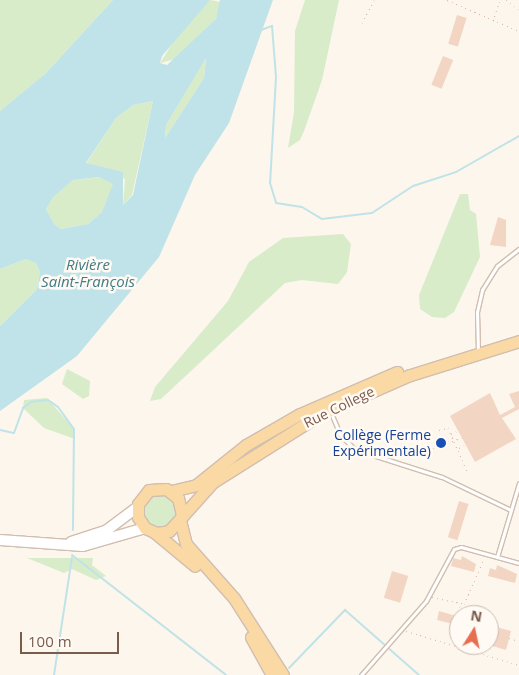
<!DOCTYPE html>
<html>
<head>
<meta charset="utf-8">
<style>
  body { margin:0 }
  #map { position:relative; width:519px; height:675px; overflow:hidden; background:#fdf6ec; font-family:"Open Sans",sans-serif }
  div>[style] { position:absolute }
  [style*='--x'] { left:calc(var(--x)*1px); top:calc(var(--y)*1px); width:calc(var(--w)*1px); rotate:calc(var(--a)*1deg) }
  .green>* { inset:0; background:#d8ecc9 }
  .round { border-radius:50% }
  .water>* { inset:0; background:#bfe3e8 }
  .stream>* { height:2px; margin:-1px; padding:0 1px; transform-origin:1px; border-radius:1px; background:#bfe3e8 }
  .building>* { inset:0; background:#f3d5c3; transform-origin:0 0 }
  .path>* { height:1px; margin-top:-0.5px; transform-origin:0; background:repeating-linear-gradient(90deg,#d9b8a5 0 1px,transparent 0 5px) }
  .roads { filter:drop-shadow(1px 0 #d1beb0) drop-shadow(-1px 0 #d1beb0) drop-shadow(0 1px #d1beb0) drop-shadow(0 -1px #d1beb0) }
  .lane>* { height:3px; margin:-1.5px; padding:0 1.5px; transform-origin:1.5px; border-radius:1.5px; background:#fff }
  .secondary>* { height:10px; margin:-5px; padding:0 5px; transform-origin:5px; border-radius:5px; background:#fff }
  .primary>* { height:11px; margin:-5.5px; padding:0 5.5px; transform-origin:5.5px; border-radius:5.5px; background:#fbd9a5 }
  .dots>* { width:14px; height:14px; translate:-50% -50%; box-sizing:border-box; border:2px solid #fffaf3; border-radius:50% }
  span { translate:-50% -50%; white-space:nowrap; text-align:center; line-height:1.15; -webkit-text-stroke:5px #fffaf3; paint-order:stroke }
  .street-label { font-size:14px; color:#7a5c4d }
  .transit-label { font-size:14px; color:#164399 }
  .right { translate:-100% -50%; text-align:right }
  .water-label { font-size:15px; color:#437c86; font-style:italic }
  .north { position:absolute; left:449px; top:605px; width:50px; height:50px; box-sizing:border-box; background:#fffaf3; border:1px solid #cabbb1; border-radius:50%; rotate:10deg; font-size:14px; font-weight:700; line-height:20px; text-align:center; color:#7a5c4d }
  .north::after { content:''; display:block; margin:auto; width:18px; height:22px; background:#e76f51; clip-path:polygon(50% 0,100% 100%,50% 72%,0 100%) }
  .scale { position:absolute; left:20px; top:632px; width:99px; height:22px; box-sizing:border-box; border:2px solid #7a5c4d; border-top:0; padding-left:6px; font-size:15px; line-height:18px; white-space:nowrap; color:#7a5c4d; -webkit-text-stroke:4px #fffaf3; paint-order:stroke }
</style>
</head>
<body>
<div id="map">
  <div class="green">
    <div style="clip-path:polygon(0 0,113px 0,46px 73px,0 111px)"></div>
    <div style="clip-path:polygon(210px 0,221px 2px,216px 19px,179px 58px,160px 63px,184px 25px)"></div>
    <div style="clip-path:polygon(305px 0,339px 0,322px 80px,304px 131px,300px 140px,288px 148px,294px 112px,295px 31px)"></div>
    <div style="clip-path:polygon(206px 57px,204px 78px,165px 138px,166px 125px)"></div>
    <div style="clip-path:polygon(153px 101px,132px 195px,123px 205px,125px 179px,86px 164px,116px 118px,133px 105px)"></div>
    <div style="clip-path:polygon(100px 177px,114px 184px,102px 212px,88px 224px,61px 229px,54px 224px,46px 209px,52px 197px,73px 180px)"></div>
    <div style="clip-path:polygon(460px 194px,468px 194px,470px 210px,476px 214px,480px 257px,454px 312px,445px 318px,432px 317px,420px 309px,419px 295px)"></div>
    <div style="clip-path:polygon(343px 234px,351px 244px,347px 272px,338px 284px,302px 280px,285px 283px,161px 399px,150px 401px,155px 387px,228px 301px,249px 262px,283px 238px)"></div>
    <div style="clip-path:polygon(26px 259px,36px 263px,40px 272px,37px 289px,0 326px,0 269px)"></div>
    <div style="clip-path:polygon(67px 369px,90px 381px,89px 396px,83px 399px,62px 384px)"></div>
    <div style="clip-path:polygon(47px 398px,74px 429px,75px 439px,44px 428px,23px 408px,24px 400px)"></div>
    <div class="round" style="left:144px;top:495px;width:32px;height:32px"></div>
    <div style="clip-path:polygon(27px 558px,93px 558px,92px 565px,106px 576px,96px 580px,72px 569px,64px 573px)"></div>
  </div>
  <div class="water">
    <div style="clip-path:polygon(evenodd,113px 0,210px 0,162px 56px,160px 63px,167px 65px,216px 19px,220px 0,273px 0,229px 123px,195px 175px,159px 257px,77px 356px,0 411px,0 326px,37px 289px,40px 272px,36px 263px,26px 259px,0 269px,0 111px,46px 73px,113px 0,206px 58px,204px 78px,165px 138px,166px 125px,206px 58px,113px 0,153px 101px,133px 195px,123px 205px,123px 172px,86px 163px,116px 118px,133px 105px,153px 101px,113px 0,99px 177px,113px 184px,102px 212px,88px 224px,61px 229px,54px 224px,46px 209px,53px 197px,73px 180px,99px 177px)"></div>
  </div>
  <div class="stream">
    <div style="--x:261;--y:30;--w:12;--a:-20"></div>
    <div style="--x:272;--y:26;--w:51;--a:85.5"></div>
    <div style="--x:276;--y:77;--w:106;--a:93.2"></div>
    <div style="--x:270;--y:183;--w:21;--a:73"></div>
    <div style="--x:276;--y:203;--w:26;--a:9"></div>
    <div style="--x:302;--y:207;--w:23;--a:31"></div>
    <div style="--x:322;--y:219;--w:50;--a:-6.8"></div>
    <div style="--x:372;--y:213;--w:49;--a:-33.4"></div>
    <div style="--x:413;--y:186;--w:45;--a:-18"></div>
    <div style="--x:456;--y:172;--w:73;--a:-29.7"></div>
    <div style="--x:0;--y:430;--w:14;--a:12"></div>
    <div style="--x:14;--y:433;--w:27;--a:-70"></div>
    <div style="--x:23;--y:408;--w:10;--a:-37"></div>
    <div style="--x:31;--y:402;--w:17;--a:-7"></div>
    <div style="--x:48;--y:400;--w:12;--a:35"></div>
    <div style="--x:58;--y:407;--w:27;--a:54"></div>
    <div style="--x:74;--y:429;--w:101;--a:90.6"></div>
    <div style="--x:72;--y:555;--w:195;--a:37.9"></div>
    <div style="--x:289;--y:668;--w:81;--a:-46"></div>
    <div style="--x:345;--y:610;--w:98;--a:41.3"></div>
    <div style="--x:54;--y:675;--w:119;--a:-81.3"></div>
  </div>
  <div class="building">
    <div style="left:457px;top:15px;width:10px;height:30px;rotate:17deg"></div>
    <div style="left:443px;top:56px;width:11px;height:31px;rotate:22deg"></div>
    <div style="clip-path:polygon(498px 217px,506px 220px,506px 247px,490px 245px)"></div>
    <div style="clip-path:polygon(519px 391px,519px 409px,502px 418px,516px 439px,475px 462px,450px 416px,490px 393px,500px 415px,515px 407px,509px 394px)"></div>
    <div style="left:459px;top:501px;width:10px;height:38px;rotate:17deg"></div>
    <div style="clip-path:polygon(462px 556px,476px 564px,474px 572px,451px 566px,453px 558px,461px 560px)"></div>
    <div style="clip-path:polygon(497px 565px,517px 574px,515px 583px,488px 576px,490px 568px,496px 570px)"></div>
    <div style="left:392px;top:571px;width:17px;height:28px;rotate:17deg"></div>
    <div style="clip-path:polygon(439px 611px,456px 616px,453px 624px,437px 620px)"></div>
    <div style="clip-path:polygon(489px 625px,511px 631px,506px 650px,489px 645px)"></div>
  </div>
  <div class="path">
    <div style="--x:447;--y:0;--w:78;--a:23.3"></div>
    <div style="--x:506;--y:0;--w:16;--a:38"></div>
    <div style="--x:493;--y:21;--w:22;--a:-72"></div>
    <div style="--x:362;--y:23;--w:26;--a:-62"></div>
    <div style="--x:439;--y:430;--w:9;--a:-13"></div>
    <div style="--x:448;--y:428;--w:47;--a:66.2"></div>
    <div style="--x:451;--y:434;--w:7;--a:-27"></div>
    <div style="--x:459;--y:448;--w:7;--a:-27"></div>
    <div style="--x:424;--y:452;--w:40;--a:-21"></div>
    <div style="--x:432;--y:597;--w:33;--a:12"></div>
    <div style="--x:464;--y:604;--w:49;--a:-66"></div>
    <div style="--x:460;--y:606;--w:9;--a:84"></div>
    <div style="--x:406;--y:631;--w:118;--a:16.7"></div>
    <div style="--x:509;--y:638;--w:10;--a:17"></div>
  </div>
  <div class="roads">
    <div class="lane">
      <div style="--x:478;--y:352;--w:40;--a:-91.4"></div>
      <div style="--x:477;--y:312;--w:23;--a:-77"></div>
      <div style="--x:482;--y:290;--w:28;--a:-58"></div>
      <div style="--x:497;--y:266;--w:28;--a:-38"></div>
      <div style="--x:331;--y:413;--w:23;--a:67"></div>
      <div style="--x:340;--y:434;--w:21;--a:47"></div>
      <div style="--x:354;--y:449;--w:92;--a:17.7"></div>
      <div style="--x:442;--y:477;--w:76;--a:25.6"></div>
      <div style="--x:497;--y:557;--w:77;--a:-73.4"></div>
      <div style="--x:361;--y:675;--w:98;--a:-48.7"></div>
      <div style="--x:426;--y:601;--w:59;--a:-61.7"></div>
      <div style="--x:454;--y:549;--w:7;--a:-16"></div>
      <div style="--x:461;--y:547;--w:60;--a:15.4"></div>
    </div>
    <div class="secondary">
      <div style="--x:0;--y:540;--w:83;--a:4.1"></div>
      <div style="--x:83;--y:546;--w:65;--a:-16.2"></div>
      <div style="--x:71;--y:542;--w:38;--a:-18"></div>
      <div style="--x:107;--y:530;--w:38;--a:-37"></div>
    </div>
    <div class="primary">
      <div style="--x:171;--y:491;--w:26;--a:-13"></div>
      <div style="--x:196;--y:485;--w:64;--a:-38.7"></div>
      <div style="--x:246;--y:445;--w:62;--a:-29.9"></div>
      <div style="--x:300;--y:414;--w:106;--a:-23.4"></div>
      <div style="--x:182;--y:515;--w:17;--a:-103"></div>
      <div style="--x:178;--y:498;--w:15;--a:-143"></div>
      <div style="--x:166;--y:489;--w:17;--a:177"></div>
      <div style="--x:149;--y:490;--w:18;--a:128"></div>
      <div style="--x:138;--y:504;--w:13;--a:90"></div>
      <div style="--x:138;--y:517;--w:13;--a:58"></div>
      <div style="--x:145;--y:528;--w:13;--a:23"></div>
      <div style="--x:157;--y:533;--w:12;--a:-9"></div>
      <div style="--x:169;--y:531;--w:66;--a:-48.1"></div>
      <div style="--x:213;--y:482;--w:128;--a:-32.2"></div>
      <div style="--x:321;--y:414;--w:97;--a:-23.7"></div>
      <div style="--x:410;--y:375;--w:114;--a:-17.3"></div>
      <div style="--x:180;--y:520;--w:25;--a:76"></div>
      <div style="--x:186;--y:544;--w:72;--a:48.4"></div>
      <div style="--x:234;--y:598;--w:91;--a:57.5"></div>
      <div style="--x:154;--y:532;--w:53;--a:39.7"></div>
      <div style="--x:251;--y:637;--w:43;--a:61.1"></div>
    </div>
  </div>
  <div class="dots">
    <div style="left:441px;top:443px;background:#1a4fb4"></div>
  </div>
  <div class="street-label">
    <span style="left:339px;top:407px;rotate:-26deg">Rue College</span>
  </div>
  <div class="transit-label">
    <span class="right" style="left:431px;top:443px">Collège (Ferme<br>Expérimentale)</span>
  </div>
  <div class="water-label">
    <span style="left:88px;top:273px">Rivière<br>Saint-François</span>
  </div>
  <div class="north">N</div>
  <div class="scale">100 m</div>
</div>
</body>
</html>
